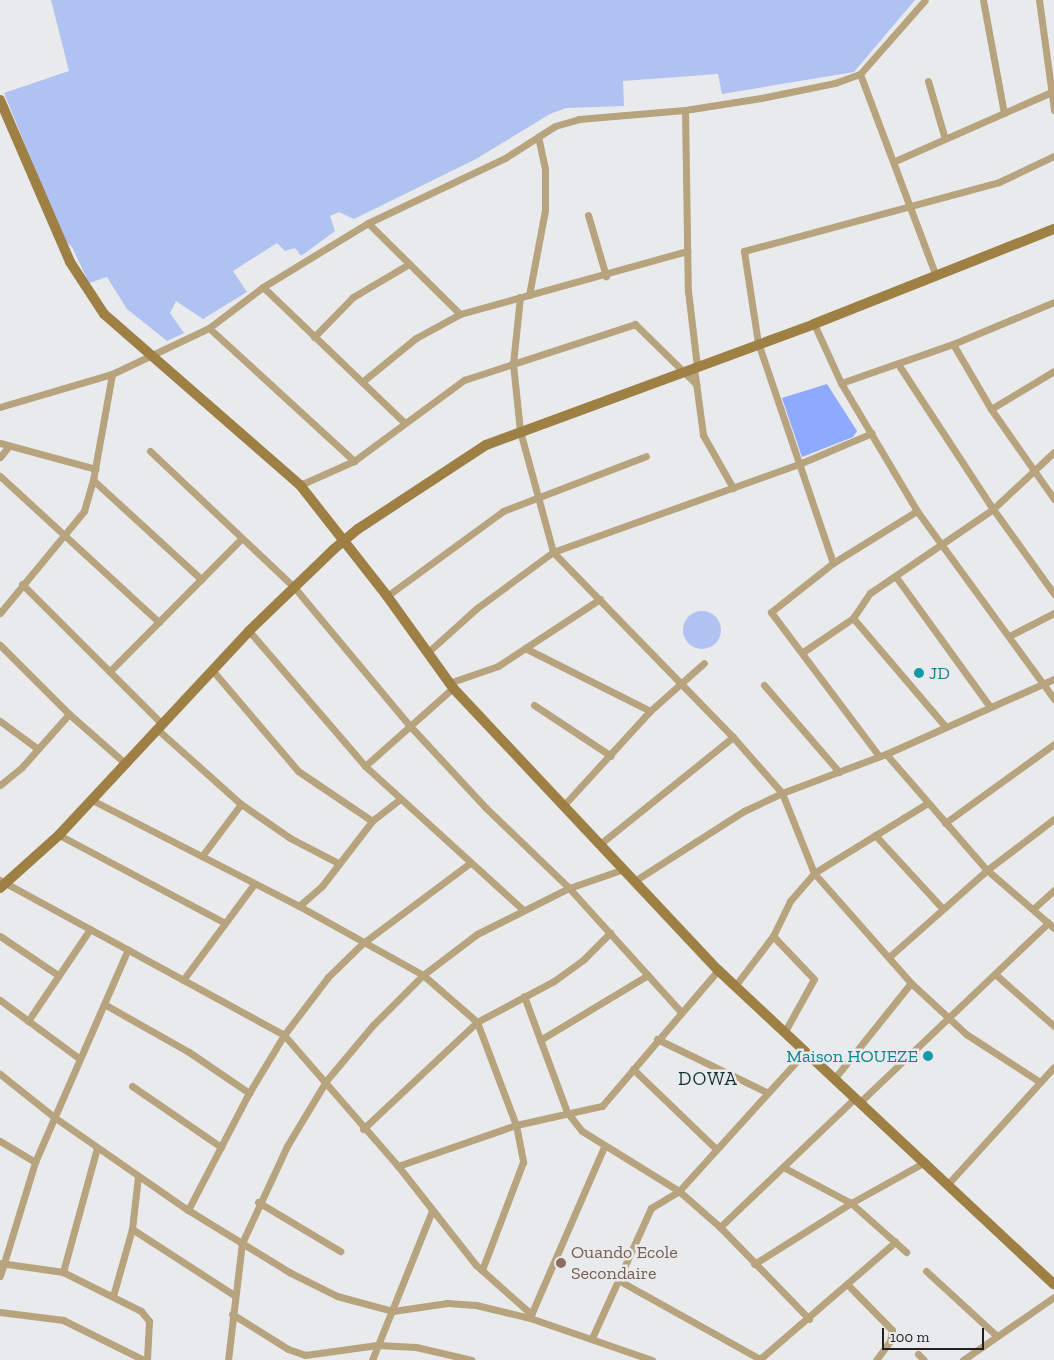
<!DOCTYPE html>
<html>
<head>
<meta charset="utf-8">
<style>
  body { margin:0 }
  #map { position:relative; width:1054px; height:1360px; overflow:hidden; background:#e9eaeb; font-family:"Zilla Slab",serif }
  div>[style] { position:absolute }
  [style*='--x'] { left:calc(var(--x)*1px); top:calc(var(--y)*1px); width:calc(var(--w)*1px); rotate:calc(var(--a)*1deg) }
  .green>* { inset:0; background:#b0c2f1 }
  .round { border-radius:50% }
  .forest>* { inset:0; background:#8daafe }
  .street>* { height:7px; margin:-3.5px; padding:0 3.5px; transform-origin:3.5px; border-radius:3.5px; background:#b7a37d }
  .secondary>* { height:10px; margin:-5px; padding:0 5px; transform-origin:5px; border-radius:5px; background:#9e7f44 }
  .dots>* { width:14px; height:14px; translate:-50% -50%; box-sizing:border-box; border:2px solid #e9eaeb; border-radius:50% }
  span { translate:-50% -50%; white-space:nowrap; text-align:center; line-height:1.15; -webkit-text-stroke:5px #e9eaeb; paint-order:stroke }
  .culture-label { font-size:18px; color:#0d838f }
  .left { translate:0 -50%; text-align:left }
  .right { translate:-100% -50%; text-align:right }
  .education-label { font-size:18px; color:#785e54 }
  .neighbourhood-label { font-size:19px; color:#103330; letter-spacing:1px }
  .scale { position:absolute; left:882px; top:1328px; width:102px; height:22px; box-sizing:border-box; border:2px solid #212122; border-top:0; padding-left:6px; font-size:15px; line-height:18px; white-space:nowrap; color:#212122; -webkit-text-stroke:4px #e9eaeb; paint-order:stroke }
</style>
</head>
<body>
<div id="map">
  <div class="green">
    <div style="clip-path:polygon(51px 0,915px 0,854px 72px,722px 94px,718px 74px,623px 81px,624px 106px,566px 108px,550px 114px,476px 159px,354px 219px,339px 212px,330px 216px,335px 231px,301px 256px,295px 248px,285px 251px,277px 243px,233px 271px,247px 292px,203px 319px,176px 301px,170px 313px,184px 333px,167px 341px,127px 309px,107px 277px,89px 283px,72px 247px,64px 240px,4px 93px,69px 71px)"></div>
    <div class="round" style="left:683px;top:611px;width:38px;height:38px"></div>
  </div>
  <div class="forest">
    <div style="clip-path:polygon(827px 384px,857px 431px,853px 437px,802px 457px,782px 398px)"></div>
  </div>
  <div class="street">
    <div style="--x:983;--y:0;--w:115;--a:79.5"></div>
    <div style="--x:1039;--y:0;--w:111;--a:82.2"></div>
    <div style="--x:860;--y:74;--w:214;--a:69.4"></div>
    <div style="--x:928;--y:81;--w:60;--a:73.7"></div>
    <div style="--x:685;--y:110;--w:181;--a:89.1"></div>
    <div style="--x:688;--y:291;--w:77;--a:83.2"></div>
    <div style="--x:895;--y:161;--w:174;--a:-23.8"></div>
    <div style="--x:588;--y:215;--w:64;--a:73.6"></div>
    <div style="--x:368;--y:223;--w:129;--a:44.7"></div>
    <div style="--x:263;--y:287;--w:195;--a:43.8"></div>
    <div style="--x:529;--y:295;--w:86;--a:-79.3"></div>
    <div style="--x:545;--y:210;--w:41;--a:-90"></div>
    <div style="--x:545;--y:169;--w:33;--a:-102"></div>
    <div style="--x:520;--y:297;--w:67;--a:96"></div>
    <div style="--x:513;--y:364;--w:67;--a:84"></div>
    <div style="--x:520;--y:431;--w:125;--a:74.7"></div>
    <div style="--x:553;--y:552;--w:258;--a:45.8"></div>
    <div style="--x:733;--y:737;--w:74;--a:48.8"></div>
    <div style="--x:782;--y:793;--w:86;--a:68.2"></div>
    <div style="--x:814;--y:873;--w:147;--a:48.6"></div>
    <div style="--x:911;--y:983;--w:75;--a:42.8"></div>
    <div style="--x:966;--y:1034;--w:88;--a:33"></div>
    <div style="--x:814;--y:324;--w:65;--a:65.4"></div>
    <div style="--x:841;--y:383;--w:149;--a:59.3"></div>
    <div style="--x:917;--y:511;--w:233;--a:53.9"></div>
    <div style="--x:209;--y:328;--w:197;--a:42.5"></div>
    <div style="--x:314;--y:337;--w:56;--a:-45.7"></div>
    <div style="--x:353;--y:297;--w:65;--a:-30.5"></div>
    <div style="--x:953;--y:344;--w:75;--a:59.7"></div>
    <div style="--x:991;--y:409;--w:110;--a:55"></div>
    <div style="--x:898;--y:364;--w:173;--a:56.8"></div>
    <div style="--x:993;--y:509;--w:105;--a:54.3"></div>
    <div style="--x:694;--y:368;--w:68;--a:82.3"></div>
    <div style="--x:703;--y:435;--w:61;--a:60.5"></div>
    <div style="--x:362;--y:382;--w:70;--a:-39.2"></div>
    <div style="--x:416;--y:338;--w:50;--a:-28.6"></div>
    <div style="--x:460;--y:314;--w:236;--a:-15.5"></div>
    <div style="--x:841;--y:383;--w:119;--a:-19.2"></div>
    <div style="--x:953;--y:344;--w:109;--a:-22.6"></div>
    <div style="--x:0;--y:407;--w:117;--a:-16.4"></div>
    <div style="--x:112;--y:374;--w:107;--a:-25.4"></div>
    <div style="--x:209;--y:328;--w:68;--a:-37.2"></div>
    <div style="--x:263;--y:287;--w:123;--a:-31.4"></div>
    <div style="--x:368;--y:223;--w:152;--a:-25.4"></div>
    <div style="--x:505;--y:158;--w:59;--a:-32.6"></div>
    <div style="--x:555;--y:126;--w:25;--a:-16"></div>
    <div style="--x:579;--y:119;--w:106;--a:-4.9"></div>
    <div style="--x:685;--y:110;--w:77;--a:-9"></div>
    <div style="--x:761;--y:98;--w:76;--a:-11.5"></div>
    <div style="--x:835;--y:83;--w:27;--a:-20"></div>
    <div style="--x:860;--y:74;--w:98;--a:-48.7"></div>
    <div style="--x:991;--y:409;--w:74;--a:-31.1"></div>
    <div style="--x:0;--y:443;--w:99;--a:15.2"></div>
    <div style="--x:150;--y:451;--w:198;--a:43.4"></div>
    <div style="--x:294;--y:587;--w:181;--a:50.2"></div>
    <div style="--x:410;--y:726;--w:112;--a:47.2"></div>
    <div style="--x:486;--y:808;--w:115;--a:43.9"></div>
    <div style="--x:569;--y:888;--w:167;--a:47.9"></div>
    <div style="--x:0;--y:457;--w:13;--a:-51"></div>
    <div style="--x:0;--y:476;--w:216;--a:42.6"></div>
    <div style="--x:93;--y:480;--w:147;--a:42.5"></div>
    <div style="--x:300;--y:485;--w:59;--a:-24"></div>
    <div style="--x:354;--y:461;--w:137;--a:-36.4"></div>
    <div style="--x:464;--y:380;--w:180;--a:-18.1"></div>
    <div style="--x:635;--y:324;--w:86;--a:44.5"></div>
    <div style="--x:833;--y:563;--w:232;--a:-108.8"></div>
    <div style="--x:758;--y:343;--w:93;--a:-98.7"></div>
    <div style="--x:744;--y:251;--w:264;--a:-15.1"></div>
    <div style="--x:999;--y:182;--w:61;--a:-25.3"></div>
    <div style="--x:896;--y:577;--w:160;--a:54.1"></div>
    <div style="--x:22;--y:584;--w:197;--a:45"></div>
    <div style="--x:387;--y:596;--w:144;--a:-36.2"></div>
    <div style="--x:503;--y:511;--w:153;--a:-21"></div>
    <div style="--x:0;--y:613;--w:132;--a:-50.5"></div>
    <div style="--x:84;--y:511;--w:32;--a:-74"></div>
    <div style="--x:93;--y:480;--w:108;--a:-79.8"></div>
    <div style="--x:853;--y:618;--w:142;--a:49.6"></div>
    <div style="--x:249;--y:631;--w:178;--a:49.3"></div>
    <div style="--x:365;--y:766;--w:214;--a:42.3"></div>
    <div style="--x:1011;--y:635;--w:48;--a:-27.1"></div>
    <div style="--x:0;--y:645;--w:98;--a:45"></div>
    <div style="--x:69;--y:714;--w:76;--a:41.3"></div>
    <div style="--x:525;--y:648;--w:140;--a:26.7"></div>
    <div style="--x:803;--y:652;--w:60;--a:-34.2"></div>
    <div style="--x:853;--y:618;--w:30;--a:-56"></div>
    <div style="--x:870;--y:593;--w:149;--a:-34.3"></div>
    <div style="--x:993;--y:509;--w:83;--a:-43.1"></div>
    <div style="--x:427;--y:653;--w:67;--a:-42"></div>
    <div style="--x:477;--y:608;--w:94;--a:-36.4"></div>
    <div style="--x:553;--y:552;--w:261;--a:-19.7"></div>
    <div style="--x:799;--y:464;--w:79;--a:-23"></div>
    <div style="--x:110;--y:671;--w:187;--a:-45.2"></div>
    <div style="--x:213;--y:671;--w:131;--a:49.6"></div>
    <div style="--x:298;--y:771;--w:89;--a:34"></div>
    <div style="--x:449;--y:683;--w:52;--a:-19.1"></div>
    <div style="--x:498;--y:666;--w:122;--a:-33.3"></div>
    <div style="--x:764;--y:685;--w:115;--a:49.2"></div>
    <div style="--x:534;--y:705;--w:92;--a:33.5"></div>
    <div style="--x:0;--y:721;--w:47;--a:36.4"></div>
    <div style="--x:157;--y:729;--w:113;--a:41.8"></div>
    <div style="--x:241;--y:804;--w:60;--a:34.8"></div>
    <div style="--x:290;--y:838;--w:54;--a:27.5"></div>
    <div style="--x:886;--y:754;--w:154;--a:49"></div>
    <div style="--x:987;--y:870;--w:89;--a:40.9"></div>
    <div style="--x:879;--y:756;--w:180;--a:-126.9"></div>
    <div style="--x:771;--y:612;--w:79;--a:-38.3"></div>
    <div style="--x:833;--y:563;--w:99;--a:-31.8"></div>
    <div style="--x:365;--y:766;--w:118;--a:-41.6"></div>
    <div style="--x:0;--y:785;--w:28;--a:-39"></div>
    <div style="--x:22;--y:767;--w:71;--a:-48.4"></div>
    <div style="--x:92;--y:800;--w:233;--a:27.1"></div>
    <div style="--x:299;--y:906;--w:142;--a:29.1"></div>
    <div style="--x:423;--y:975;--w:72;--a:41"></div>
    <div style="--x:477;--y:1022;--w:110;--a:69.3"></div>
    <div style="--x:516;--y:1125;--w:38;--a:79"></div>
    <div style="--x:523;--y:1162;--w:116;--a:110.8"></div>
    <div style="--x:563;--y:806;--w:129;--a:-47.5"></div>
    <div style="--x:650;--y:711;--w:72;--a:-41.6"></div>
    <div style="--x:945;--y:823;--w:135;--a:-35.9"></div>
    <div style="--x:59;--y:835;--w:188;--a:27.9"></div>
    <div style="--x:875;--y:835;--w:100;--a:47.4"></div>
    <div style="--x:600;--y:844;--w:171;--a:-38.8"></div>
    <div style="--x:202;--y:856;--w:65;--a:-53.1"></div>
    <div style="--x:0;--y:880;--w:324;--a:28.6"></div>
    <div style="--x:284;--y:1035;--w:174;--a:49"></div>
    <div style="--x:398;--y:1166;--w:126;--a:51.8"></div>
    <div style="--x:476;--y:1265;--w:74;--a:41.7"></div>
    <div style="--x:636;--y:880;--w:128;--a:-32.6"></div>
    <div style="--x:744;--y:811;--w:42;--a:-25.3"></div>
    <div style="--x:782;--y:793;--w:111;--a:-20.6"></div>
    <div style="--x:886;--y:754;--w:184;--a:-24.1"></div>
    <div style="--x:299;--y:906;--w:30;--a:-41"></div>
    <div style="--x:322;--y:886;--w:82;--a:-52.4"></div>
    <div style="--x:372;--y:821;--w:36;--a:-38"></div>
    <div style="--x:1033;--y:909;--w:28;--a:-42"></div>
    <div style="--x:0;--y:936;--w:70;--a:33.9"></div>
    <div style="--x:773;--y:936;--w:59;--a:46.4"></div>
    <div style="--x:814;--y:979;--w:62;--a:119.1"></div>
    <div style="--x:889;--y:957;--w:131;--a:-41.6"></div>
    <div style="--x:987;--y:870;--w:84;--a:-37.3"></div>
    <div style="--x:995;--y:974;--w:79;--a:41.4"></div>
    <div style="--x:183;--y:980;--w:119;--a:-53.5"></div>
    <div style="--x:735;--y:986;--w:63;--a:-52.8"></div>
    <div style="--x:773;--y:936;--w:39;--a:-64"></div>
    <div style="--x:790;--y:901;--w:37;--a:-49"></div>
    <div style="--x:814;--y:873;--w:132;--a:-31.6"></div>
    <div style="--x:524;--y:996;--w:124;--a:69.7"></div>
    <div style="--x:567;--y:1112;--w:24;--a:52"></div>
    <div style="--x:582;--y:1131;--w:114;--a:31.7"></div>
    <div style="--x:679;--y:1191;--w:55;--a:41.3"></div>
    <div style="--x:720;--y:1227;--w:128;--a:45.9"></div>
    <div style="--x:0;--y:1000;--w:99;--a:36.4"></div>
    <div style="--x:104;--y:1004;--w:98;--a:29.5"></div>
    <div style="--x:189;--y:1052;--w:73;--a:34.3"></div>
    <div style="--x:28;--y:1021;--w:111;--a:-56"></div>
    <div style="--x:657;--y:1039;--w:123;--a:25.9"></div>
    <div style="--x:540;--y:1040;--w:126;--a:-31"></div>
    <div style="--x:633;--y:1069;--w:115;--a:43.9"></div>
    <div style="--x:0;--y:1074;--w:69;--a:38.5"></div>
    <div style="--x:54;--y:1117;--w:163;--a:34.8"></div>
    <div style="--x:188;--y:1210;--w:119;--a:31.5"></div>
    <div style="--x:289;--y:1272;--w:54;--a:26.6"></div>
    <div style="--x:337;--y:1296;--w:58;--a:15"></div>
    <div style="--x:393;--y:1311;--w:55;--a:-8.4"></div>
    <div style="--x:447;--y:1303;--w:29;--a:4"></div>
    <div style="--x:476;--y:1305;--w:56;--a:13.5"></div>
    <div style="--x:530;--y:1318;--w:129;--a:19"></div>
    <div style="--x:834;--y:1079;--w:123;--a:-51.3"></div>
    <div style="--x:132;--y:1086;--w:108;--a:34.4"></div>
    <div style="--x:860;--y:1102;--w:260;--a:-43.6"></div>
    <div style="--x:363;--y:1129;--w:156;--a:-43.2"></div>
    <div style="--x:477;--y:1022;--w:87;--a:-28"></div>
    <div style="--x:554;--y:981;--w:37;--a:-36"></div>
    <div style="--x:584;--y:959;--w:37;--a:-45"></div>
    <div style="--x:0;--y:1141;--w:41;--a:31"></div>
    <div style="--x:398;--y:1166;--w:125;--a:-19.2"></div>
    <div style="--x:516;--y:1125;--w:88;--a:-12.5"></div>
    <div style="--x:602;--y:1106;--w:179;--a:-49.5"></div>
    <div style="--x:783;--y:1167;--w:77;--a:27.9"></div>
    <div style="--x:851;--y:1203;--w:74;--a:41.7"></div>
    <div style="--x:947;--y:1185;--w:159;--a:-47.8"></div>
    <div style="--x:258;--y:1202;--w:96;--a:30.9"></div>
    <div style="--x:188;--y:1210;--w:132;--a:-62.5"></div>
    <div style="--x:249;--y:1093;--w:68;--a:-58.9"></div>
    <div style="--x:284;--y:1035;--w:73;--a:-52.8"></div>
    <div style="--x:328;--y:977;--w:49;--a:-44.2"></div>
    <div style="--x:363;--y:943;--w:134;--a:-36.8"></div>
    <div style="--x:720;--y:1227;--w:187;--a:-43.7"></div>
    <div style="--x:132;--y:1229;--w:121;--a:32.9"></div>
    <div style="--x:0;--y:1263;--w:64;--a:8.1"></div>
    <div style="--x:63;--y:1272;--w:87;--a:26.6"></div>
    <div style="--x:141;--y:1311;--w:13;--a:51"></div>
    <div style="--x:149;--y:1321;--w:39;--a:93"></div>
    <div style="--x:754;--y:1264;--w:115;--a:-32.2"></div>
    <div style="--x:851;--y:1203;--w:85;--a:-29"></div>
    <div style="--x:926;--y:1271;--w:96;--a:42.5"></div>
    <div style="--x:63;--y:1272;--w:129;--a:-74.7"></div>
    <div style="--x:0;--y:1276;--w:119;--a:-72.9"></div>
    <div style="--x:35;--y:1162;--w:232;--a:-66.4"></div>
    <div style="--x:618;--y:1280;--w:165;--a:29.1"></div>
    <div style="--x:847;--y:1284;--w:64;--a:45.6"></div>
    <div style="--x:892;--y:1330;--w:11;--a:100"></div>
    <div style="--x:890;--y:1341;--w:24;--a:126"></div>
    <div style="--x:113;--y:1296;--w:70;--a:-74.2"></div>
    <div style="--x:132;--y:1229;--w:53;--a:-83.5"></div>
    <div style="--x:0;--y:1312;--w:64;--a:7.2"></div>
    <div style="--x:63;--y:1320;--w:90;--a:26.3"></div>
    <div style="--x:232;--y:1314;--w:66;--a:32"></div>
    <div style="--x:288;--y:1349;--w:18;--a:19"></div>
    <div style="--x:305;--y:1355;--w:73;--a:-7.9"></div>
    <div style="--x:377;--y:1345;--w:39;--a:3"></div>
    <div style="--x:416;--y:1347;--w:57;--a:13.1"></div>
    <div style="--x:530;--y:1317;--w:185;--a:-66.5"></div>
    <div style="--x:592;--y:1338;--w:143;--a:-65.6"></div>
    <div style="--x:651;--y:1208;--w:33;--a:-31"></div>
    <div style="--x:679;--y:1191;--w:188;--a:-47.8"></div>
    <div style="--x:918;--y:1354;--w:8;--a:45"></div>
    <div style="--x:760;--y:1359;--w:179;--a:-40.9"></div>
    <div style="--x:228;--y:1360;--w:118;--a:-83.2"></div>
    <div style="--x:242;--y:1243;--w:107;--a:-65.1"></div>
    <div style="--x:287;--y:1146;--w:76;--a:-59"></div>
    <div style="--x:326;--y:1081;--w:73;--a:-50"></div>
    <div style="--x:373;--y:1025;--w:71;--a:-45"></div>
    <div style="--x:423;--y:975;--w:68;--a:-37.2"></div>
    <div style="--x:477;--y:934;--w:103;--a:-26.6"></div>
    <div style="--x:569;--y:888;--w:58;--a:-19.1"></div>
    <div style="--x:372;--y:1360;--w:161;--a:-68.1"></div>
    <div style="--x:963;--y:1360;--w:111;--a:-34.7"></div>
  </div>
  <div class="secondary">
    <div style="--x:0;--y:100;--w:176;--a:66.6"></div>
    <div style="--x:70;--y:262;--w:62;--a:56.8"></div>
    <div style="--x:104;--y:314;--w:260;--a:41.1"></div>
    <div style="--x:300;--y:485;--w:141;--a:51.9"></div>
    <div style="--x:387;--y:596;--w:113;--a:54.3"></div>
    <div style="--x:453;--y:688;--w:387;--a:46.8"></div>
    <div style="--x:718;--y:970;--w:460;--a:43.1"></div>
    <div style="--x:0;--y:888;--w:79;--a:-41.9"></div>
    <div style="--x:59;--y:835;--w:279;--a:-47"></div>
    <div style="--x:249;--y:631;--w:118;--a:-44"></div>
    <div style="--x:334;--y:549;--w:31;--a:-40"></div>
    <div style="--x:358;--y:529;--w:153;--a:-33.3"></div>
    <div style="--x:486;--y:445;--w:350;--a:-20.2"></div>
    <div style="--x:814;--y:324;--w:258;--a:-21.6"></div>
  </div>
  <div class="dots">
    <div style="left:919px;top:673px;background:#0f9aa8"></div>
    <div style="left:928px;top:1056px;background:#0f9aa8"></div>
    <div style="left:561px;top:1263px;background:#8d6e63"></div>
  </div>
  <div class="culture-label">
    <span class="left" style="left:929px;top:673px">JD</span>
    <span class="right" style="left:918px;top:1056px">Maison HOUEZE</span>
  </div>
  <div class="education-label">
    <span class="left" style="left:571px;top:1263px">Ouando Ecole<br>Secondaire</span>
  </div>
  <div class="neighbourhood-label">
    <span style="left:708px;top:1079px">DOWA</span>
  </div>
  <div class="scale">100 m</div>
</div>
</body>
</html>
